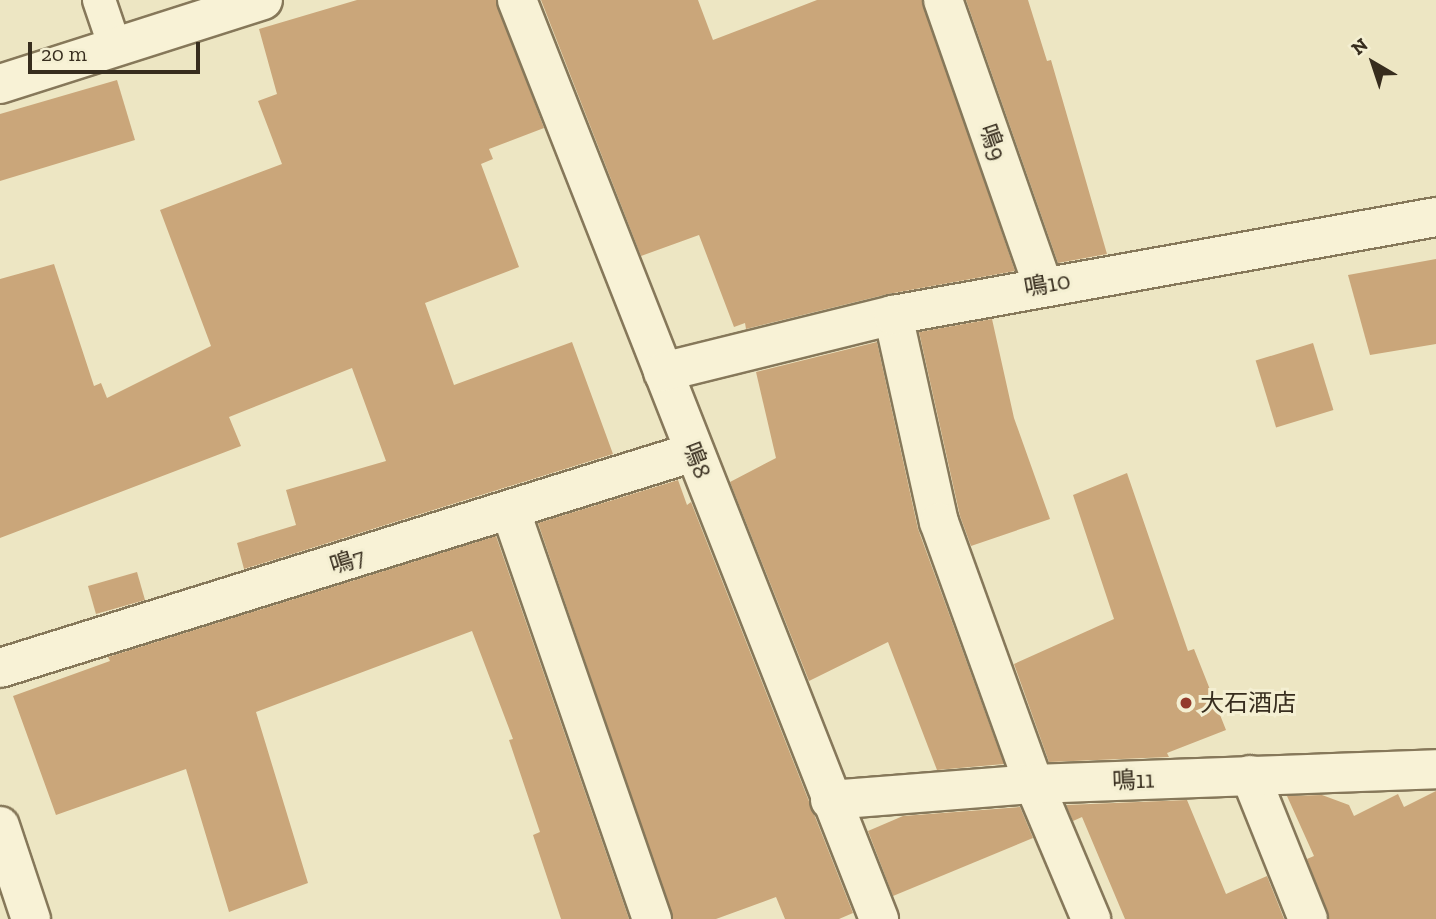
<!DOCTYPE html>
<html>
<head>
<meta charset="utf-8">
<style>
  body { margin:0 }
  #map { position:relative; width:1436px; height:919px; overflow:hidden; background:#ede6c3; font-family:"Zilla Slab","Noto Sans JP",serif }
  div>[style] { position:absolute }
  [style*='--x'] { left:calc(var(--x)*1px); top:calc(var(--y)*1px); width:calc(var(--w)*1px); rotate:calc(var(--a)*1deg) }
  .building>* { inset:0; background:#caa67a; transform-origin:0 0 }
  .roads { filter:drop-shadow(2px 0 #86785a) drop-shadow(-2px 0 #86785a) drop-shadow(0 2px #86785a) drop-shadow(0 -2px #86785a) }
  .lane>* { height:32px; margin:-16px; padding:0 16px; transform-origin:16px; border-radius:16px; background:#f8f2d6 }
  .street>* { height:38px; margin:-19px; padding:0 19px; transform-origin:19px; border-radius:19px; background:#f8f2d6 }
  .dots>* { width:19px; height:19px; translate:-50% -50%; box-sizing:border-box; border:4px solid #f4efd2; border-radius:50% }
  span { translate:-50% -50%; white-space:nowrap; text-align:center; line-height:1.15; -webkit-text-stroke:6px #f4efd2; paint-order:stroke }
  .street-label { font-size:24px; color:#372d1e }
  .poi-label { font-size:24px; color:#372d1e }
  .left { translate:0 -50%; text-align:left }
  .north { position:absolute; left:1338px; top:28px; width:70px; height:70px; -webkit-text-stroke:5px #f4efd2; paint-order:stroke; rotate:321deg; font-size:19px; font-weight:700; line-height:28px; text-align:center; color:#372d1e }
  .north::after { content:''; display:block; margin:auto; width:24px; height:32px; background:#372d1e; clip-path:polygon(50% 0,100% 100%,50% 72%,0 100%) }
  .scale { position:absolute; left:28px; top:42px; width:172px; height:32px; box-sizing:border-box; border:4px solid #372d1e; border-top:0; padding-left:9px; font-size:21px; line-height:24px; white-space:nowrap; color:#372d1e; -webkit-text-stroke:5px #f4efd2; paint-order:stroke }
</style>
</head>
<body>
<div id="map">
  <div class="building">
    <div style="clip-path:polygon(357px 0,496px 0,544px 128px,489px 149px,493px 159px,481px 164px,519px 267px,425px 303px,454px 385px,572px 342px,613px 454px,244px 569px,237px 543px,296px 525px,286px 490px,386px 461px,352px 368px,229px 417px,241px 446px,0 538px,0 279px,54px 264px,94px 386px,101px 383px,107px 398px,211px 346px,160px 210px,282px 164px,258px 101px,277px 94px,259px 29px)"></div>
    <div style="clip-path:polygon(541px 0,698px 0,713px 40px,817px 0,922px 0,1015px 271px,888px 294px,746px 329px,745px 323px,734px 327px,699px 235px,641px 256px)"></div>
    <div style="clip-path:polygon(966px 0,1028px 0,1047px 61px,1051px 60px,1107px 254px,1058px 263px)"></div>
    <div style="clip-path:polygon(117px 80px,135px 140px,0 181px,0 114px)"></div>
    <div style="clip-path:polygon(1436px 259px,1436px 344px,1370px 355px,1348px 275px)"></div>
    <div style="clip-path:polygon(992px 319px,1014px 418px,1050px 519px,971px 546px,960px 516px,919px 332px)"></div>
    <div style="clip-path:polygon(877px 342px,918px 529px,1004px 764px,937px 770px,888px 642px,809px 681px,730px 482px,776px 458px,756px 372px)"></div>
    <div style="left:1313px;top:343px;width:70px;height:60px;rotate:73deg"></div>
    <div style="clip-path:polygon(1127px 473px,1188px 651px,1194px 649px,1226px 730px,1167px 753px,1169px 757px,1049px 762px,1014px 664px,1114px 619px,1073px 495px)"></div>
    <div style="clip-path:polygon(678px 480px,687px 505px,691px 502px,853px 913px,839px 919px,785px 919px,776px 897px,716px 919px,673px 919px,538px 523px)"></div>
    <div style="clip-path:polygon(496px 536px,629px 919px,561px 919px,533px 835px,540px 832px,509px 740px,513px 739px,472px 631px,256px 712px,308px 883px,229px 912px,186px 769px,56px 815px,13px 696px,110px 661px,108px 657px)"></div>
    <div style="left:137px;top:572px;width:29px;height:51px;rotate:74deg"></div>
    <div style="clip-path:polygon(1436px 791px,1436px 919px,1329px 919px,1307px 859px,1314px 856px,1287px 796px,1322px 795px,1349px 805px,1354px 816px,1398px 794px,1404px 807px)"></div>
    <div style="clip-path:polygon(1187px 800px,1226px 894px,1267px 876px,1284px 919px,1125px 919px,1082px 817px,1073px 821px,1066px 805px)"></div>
    <div style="clip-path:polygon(1020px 807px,1033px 838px,893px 896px,868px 831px,903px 816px)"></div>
  </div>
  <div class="roads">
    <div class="lane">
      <div style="--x:99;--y:0;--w:50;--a:71.2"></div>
    </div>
    <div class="street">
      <div style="--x:517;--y:0;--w:988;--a:68.5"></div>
      <div style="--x:943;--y:0;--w:302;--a:70.7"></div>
      <div style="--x:0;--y:84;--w:276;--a:-17.7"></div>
      <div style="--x:893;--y:315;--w:212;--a:77.5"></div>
      <div style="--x:939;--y:522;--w:279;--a:70.1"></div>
      <div style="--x:1034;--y:784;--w:147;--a:67.1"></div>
      <div style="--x:663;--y:372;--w:237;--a:-13.9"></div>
      <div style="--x:893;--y:315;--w:552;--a:-10.23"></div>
      <div style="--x:511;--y:512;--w:431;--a:70.9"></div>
      <div style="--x:0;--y:668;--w:727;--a:-17.29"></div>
      <div style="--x:1250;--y:775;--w:155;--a:68.1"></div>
      <div style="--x:830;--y:800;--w:205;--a:-4.5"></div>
      <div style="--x:1034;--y:784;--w:402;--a:-2.1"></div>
      <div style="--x:0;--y:826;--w:98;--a:71.6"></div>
    </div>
  </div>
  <div class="dots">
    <div style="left:1186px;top:703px;background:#943a2c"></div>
  </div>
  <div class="street-label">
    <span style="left:993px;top:142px;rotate:71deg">鳴9</span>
    <span style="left:1047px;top:284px;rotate:-10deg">鳴10</span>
    <span style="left:697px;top:460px;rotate:69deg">鳴8</span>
    <span style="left:347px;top:561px;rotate:-17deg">鳴7</span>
    <span style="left:1133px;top:780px;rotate:-2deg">鳴11</span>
  </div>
  <div class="poi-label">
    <span class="left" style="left:1200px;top:703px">大石酒店</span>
  </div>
  <div class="north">N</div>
  <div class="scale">20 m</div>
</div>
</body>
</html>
